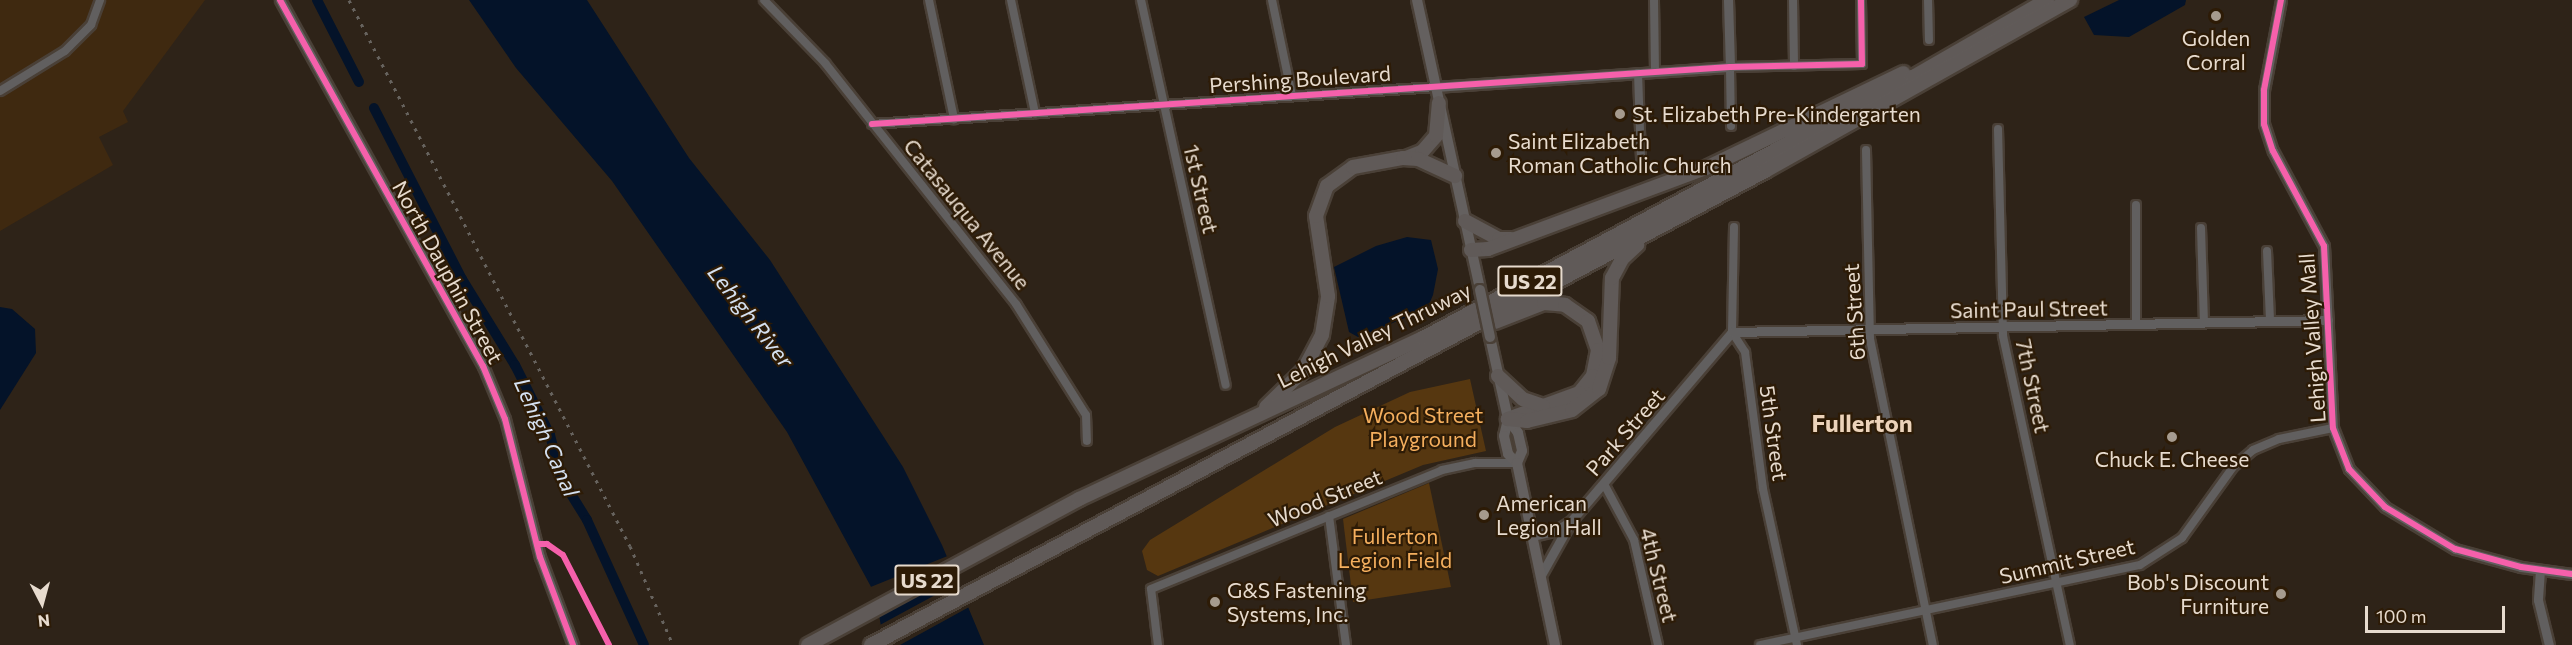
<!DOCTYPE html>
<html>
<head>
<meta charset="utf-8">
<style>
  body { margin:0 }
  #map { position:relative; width:2572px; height:645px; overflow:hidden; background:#2e2318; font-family:Commissioner,sans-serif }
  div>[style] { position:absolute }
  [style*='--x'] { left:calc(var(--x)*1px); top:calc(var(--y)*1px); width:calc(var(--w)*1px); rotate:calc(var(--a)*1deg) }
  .built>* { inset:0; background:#3f2910 }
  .green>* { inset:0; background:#563710 }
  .water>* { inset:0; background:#041329 }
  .pier>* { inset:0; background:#2e2318; transform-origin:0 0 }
  .canal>* { height:10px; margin:-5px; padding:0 5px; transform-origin:5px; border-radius:5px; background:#041329 }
  .roads { filter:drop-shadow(2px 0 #4a4037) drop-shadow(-2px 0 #4a4037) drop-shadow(0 2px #4a4037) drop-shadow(0 -2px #4a4037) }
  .minor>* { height:8px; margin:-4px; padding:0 4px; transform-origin:4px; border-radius:4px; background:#615f5f }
  .tertiary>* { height:9px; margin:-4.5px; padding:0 4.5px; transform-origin:4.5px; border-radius:4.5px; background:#615f5f }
  .secondary>* { height:10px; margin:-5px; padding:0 5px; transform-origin:5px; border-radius:5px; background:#64605f }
  .motorway>* { height:14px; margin:-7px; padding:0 7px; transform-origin:7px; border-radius:7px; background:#605a58 }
  .rail>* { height:3px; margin-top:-1.5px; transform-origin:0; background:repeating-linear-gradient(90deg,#67635e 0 3px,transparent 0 9px) }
  .bridges { filter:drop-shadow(2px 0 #4a4037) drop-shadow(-2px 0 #4a4037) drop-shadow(0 2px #4a4037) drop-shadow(0 -2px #4a4037) }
  .secondary-bridge>* { height:10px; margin:-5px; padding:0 5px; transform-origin:5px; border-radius:5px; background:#64605f }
  .cycleway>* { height:6px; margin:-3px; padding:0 3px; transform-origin:3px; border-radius:3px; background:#f560ab }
  .dots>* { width:16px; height:16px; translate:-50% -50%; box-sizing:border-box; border:3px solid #2d1b06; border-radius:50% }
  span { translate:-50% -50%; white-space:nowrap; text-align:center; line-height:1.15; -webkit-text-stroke:4.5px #2d1b06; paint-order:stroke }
  .shield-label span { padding:2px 4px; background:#2d1b06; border:2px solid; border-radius:4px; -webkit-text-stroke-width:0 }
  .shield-label { font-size:20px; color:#e7dbce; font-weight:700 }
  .poi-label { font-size:21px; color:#e7dbce }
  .left { translate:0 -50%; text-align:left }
  .right { translate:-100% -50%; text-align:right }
  .street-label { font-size:21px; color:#e7dbce }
  .park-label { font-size:21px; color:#f5af5e }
  .water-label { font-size:22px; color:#d5e1f1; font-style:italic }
  .quarter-label { font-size:24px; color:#ecd3ba; font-weight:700 }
  .north { position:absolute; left:12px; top:573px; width:60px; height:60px; -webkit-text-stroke:4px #2d1b06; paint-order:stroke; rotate:174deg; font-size:16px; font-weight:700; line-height:24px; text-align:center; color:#e7dbce }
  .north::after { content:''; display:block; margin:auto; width:21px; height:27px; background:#e7dbce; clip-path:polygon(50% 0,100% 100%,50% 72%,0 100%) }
  .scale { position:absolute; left:2365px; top:606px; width:140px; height:27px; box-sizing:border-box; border:3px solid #e7dbce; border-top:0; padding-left:8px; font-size:18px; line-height:21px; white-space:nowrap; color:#e7dbce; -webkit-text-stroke:4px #2d1b06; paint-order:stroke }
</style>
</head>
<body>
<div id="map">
  <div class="built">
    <div style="clip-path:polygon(0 0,205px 0,123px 111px,128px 122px,99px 137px,113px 165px,0 231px)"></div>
  </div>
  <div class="green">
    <div style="clip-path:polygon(1470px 379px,1486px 451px,1423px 465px,1158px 576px,1147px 570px,1142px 551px,1150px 540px,1335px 427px,1410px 392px)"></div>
    <div style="clip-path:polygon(1429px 483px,1451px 587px,1353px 602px,1343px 519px)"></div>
  </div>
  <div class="water">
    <div style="clip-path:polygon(469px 0,587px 0,689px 158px,770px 260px,903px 467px,942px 545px,984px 645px,884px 645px,876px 596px,787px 432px,612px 181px,516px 68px)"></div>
    <div style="clip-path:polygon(2119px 0,2186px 0,2185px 5px,2129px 37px,2094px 35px,2084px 17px)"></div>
    <div style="clip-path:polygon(1407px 237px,1431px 240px,1438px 269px,1433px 295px,1427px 309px,1358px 337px,1349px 332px,1334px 267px,1376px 246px)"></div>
    <div style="clip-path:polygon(0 307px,12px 309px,35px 329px,36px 353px,0 410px)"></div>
  </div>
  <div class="pier">
    <div style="left:950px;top:555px;width:24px;height:87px;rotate:68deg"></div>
    <div style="clip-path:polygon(961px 581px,971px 606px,900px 645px,881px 645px,878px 626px)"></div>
  </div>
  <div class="canal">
    <div style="--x:317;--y:0;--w:92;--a:62.9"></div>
    <div style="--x:374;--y:108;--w:192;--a:62.8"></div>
    <div style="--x:462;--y:279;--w:101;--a:58.4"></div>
    <div style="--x:515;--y:365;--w:78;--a:63.4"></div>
    <div style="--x:550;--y:435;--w:44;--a:75.7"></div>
    <div style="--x:561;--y:478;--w:49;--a:58.2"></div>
    <div style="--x:587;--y:520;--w:137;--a:65.5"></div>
  </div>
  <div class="roads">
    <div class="minor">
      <div style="--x:764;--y:0;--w:88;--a:45.9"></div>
      <div style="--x:825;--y:63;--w:308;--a:51.6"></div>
      <div style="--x:1016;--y:304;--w:131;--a:57.8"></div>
      <div style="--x:1086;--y:415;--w:26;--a:88"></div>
      <div style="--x:929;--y:0;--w:122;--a:78.1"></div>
      <div style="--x:1011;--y:0;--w:116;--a:78"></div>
      <div style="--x:1141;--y:0;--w:394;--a:77.6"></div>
      <div style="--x:1272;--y:0;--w:98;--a:78.2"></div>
      <div style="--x:1654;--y:0;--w:72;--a:89.2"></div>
      <div style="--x:1793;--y:0;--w:66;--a:89.1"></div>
      <div style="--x:1928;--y:0;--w:40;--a:88.6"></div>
      <div style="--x:1638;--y:73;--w:87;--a:88"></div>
      <div style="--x:0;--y:91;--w:76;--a:-31.6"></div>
      <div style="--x:65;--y:51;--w:37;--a:-45"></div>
      <div style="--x:91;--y:25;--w:27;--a:-70"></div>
      <div style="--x:872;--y:124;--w:565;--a:-3.75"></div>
      <div style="--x:1731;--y:126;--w:59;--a:-91"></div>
      <div style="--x:1730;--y:67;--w:132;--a:-1.3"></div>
      <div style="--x:1862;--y:64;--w:64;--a:-90.9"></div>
      <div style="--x:1998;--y:129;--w:207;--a:88.6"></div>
      <div style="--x:2003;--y:336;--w:316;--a:77.8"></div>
      <div style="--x:1866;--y:150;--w:189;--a:88.8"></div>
      <div style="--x:1870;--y:339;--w:312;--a:78.4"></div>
      <div style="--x:2136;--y:205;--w:120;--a:90"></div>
      <div style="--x:1734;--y:227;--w:105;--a:91.1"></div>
      <div style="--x:1732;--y:332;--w:24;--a:57"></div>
      <div style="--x:1745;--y:352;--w:138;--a:82.5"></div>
      <div style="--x:1763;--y:489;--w:160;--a:77.7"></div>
      <div style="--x:2201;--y:228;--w:95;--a:88.2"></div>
      <div style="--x:2267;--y:251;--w:70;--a:87.5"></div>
      <div style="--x:1604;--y:484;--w:64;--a:61.8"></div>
      <div style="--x:1634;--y:540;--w:108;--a:77.1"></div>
      <div style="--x:1329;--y:516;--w:130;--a:82.5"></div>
      <div style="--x:1158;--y:645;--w:56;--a:-97.1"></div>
      <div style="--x:1151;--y:589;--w:314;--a:-22.2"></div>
      <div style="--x:1442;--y:470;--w:34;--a:-12"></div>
      <div style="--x:1475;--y:463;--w:41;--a:0"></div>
      <div style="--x:1760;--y:645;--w:388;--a:-11.9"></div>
      <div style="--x:2140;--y:565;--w:50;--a:-32.7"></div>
      <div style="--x:2182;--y:538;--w:87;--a:-54.3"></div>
      <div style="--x:2233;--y:467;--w:26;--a:-40"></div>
      <div style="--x:2253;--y:450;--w:28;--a:-23"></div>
      <div style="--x:2279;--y:439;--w:55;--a:-11.5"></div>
    </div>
    <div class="tertiary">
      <div style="--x:280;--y:0;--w:419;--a:61"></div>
      <div style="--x:483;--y:366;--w:57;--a:67.5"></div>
      <div style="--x:505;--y:419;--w:142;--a:75.8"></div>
      <div style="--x:540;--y:557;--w:94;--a:69.4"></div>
      <div style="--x:2281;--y:0;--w:92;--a:100.7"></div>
      <div style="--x:2264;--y:90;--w:34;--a:90"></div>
      <div style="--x:2264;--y:124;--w:28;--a:72"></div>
      <div style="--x:2273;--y:151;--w:108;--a:61.8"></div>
      <div style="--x:2324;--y:246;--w:182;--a:87.2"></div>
      <div style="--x:2333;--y:428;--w:44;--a:68.7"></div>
      <div style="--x:2349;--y:469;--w:52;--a:46.5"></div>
      <div style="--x:2385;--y:507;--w:82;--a:31"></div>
      <div style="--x:2455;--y:549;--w:68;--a:15.3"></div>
      <div style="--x:2521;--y:567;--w:51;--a:7.8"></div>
      <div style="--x:1436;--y:87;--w:295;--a:-3.9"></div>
      <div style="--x:1730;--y:67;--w:67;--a:-91.7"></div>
      <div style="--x:1532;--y:536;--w:26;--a:-13"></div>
      <div style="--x:1557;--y:530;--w:17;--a:-33"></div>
      <div style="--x:1571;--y:521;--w:248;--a:-49.6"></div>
      <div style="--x:1732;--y:332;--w:596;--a:-1.15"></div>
      <div style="--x:2540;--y:570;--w:30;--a:94"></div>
      <div style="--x:2538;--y:600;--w:46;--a:76.3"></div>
      <div style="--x:1541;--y:575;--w:57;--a:-60.8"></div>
    </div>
    <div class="secondary">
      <div style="--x:1417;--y:0;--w:297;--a:77.7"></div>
      <div style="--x:1490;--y:337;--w:84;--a:77.6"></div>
      <div style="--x:1508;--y:419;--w:17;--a:103"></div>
      <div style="--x:1504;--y:436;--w:18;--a:77"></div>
      <div style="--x:1508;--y:454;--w:13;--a:45"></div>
      <div style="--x:1508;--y:419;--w:17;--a:54"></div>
      <div style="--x:1518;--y:433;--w:18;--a:77"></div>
      <div style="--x:1522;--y:451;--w:13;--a:113"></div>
      <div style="--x:1517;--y:463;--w:186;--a:78.2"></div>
    </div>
    <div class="motorway">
      <div style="--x:1406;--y:158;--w:17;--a:-21"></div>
      <div style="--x:1422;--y:152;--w:21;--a:-49"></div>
      <div style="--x:1436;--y:136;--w:33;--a:-85"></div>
      <div style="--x:1465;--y:221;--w:38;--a:28"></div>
      <div style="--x:1499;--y:239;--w:12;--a:0"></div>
      <div style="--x:1471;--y:250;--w:17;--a:-3"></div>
      <div style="--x:1488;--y:249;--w:233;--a:-20.4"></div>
      <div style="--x:1706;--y:168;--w:219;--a:-25.7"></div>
      <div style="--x:1495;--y:322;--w:53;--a:-21.2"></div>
      <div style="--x:1544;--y:303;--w:21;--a:5"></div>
      <div style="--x:1565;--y:305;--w:28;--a:35"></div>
      <div style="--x:1588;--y:321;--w:31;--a:71"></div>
      <div style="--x:1598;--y:350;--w:26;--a:101"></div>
      <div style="--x:1593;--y:376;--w:22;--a:129"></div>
      <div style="--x:1579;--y:393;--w:76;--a:159.9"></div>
      <div style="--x:1498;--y:376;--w:34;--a:43"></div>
      <div style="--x:1523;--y:399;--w:21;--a:19"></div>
      <div style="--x:1266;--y:407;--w:52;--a:-44.2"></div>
      <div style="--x:1303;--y:371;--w:41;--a:-62.2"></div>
      <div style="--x:1322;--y:335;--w:39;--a:-81"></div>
      <div style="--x:1328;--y:296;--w:81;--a:-98.5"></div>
      <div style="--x:1316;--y:216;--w:32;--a:-70"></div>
      <div style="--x:1327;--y:186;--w:32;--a:-36"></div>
      <div style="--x:1353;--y:167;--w:51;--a:-10.2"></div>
      <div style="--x:1403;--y:158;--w:15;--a:4"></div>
      <div style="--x:1418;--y:159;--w:41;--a:24.7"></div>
      <div style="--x:1508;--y:419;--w:19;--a:6"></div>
      <div style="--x:1527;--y:421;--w:46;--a:-13.7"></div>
      <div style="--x:1572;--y:410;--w:34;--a:-38"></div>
      <div style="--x:1599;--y:389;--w:33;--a:-72"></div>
      <div style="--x:1609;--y:358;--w:80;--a:-87.9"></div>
      <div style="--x:1612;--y:278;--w:21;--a:-62"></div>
      <div style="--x:1622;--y:259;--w:21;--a:-43"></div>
      <div style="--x:808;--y:645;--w:308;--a:-28.3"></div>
      <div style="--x:1079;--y:499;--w:380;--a:-25.1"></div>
      <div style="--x:1423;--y:338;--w:555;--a:-28.04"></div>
      <div style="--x:1913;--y:77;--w:155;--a:-29.9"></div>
      <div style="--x:871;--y:645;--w:1012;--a:-27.93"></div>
      <div style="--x:1765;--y:171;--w:350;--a:-29.3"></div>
    </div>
  </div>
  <div class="rail">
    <div style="--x:349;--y:0;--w:614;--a:62.77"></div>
    <div style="--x:630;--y:546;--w:108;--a:66.5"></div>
  </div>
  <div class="bridges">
    <div class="secondary-bridge">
      <div style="--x:1480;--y:290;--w:48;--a:78"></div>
    </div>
  </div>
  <div class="cycleway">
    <div style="--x:280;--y:0;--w:419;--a:61"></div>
    <div style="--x:483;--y:366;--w:57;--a:67.5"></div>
    <div style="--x:505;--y:419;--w:142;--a:75.8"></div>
    <div style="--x:540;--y:557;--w:94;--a:69.4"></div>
    <div style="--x:2281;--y:0;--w:92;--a:100.7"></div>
    <div style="--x:2264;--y:90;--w:34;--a:90"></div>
    <div style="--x:2264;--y:124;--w:28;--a:72"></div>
    <div style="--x:2273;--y:151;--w:108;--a:61.8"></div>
    <div style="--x:2324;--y:246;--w:182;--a:87.2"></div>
    <div style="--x:2333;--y:428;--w:44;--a:68.7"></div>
    <div style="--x:2349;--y:469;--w:52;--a:46.5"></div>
    <div style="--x:2385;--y:507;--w:82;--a:31"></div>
    <div style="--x:2455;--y:549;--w:68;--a:15.3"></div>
    <div style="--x:2521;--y:567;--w:51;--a:7.8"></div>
    <div style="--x:872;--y:124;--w:860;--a:-3.8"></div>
    <div style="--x:1730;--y:67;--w:132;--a:-1.3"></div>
    <div style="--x:1862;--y:64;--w:64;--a:-90.9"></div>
    <div style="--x:537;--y:544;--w:10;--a:0"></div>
    <div style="--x:547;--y:544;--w:19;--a:35"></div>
    <div style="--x:563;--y:555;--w:101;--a:62.9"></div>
  </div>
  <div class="dots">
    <div style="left:2216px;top:16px;background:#a69b8e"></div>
    <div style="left:1620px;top:114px;background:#a69b8e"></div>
    <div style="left:1496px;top:153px;background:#a69b8e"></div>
    <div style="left:2172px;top:437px;background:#a69b8e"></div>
    <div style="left:1484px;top:515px;background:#a69b8e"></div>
    <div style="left:2281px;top:594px;background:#a69b8e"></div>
    <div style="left:1215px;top:602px;background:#a69b8e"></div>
  </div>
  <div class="shield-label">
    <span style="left:1530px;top:281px">US 22</span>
    <span style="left:927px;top:580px">US 22</span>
  </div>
  <div class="poi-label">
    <span style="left:2216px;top:50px">Golden<br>Corral</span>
    <span class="left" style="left:1632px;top:114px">St. Elizabeth Pre-Kindergarten</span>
    <span class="left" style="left:1508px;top:153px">Saint Elizabeth<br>Roman Catholic Church</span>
    <span style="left:2172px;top:459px">Chuck E. Cheese</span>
    <span class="left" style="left:1496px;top:515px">American<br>Legion Hall</span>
    <span class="right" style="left:2269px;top:594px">Bob's Discount<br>Furniture</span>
    <span class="left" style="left:1227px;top:602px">G&amp;S Fastening<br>Systems, Inc.</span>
  </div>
  <div class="street-label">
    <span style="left:1300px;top:79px;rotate:-4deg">Pershing Boulevard</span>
    <span style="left:1201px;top:189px;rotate:77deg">1st Street</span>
    <span style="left:967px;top:214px;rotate:51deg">Catasauqua Avenue</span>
    <span style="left:448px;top:272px;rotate:61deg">North Dauphin Street</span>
    <span style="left:2029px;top:309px;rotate:-1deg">Saint Paul Street</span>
    <span style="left:1854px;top:312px;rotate:-94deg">6th Street</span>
    <span style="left:1374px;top:335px;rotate:-26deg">Lehigh Valley Thruway</span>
    <span style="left:2312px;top:338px;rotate:-94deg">Lehigh Valley Mall</span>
    <span style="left:2033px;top:386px;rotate:78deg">7th Street</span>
    <span style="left:1625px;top:432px;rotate:-49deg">Park Street</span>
    <span style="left:1774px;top:433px;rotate:82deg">5th Street</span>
    <span style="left:1325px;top:498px;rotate:-22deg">Wood Street</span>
    <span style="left:2067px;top:561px;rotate:-13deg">Summit Street</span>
    <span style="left:1659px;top:575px;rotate:76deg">4th Street</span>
  </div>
  <div class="park-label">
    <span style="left:1423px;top:427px">Wood Street<br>Playground</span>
    <span style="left:1395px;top:548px">Fullerton<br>Legion Field</span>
  </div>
  <div class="water-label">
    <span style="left:751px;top:316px;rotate:52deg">Lehigh River</span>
    <span style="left:547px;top:437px;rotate:66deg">Lehigh Canal</span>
  </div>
  <div class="quarter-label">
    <span style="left:1862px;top:423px">Fullerton</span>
  </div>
  <div class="north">N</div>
  <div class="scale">100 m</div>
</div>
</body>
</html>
